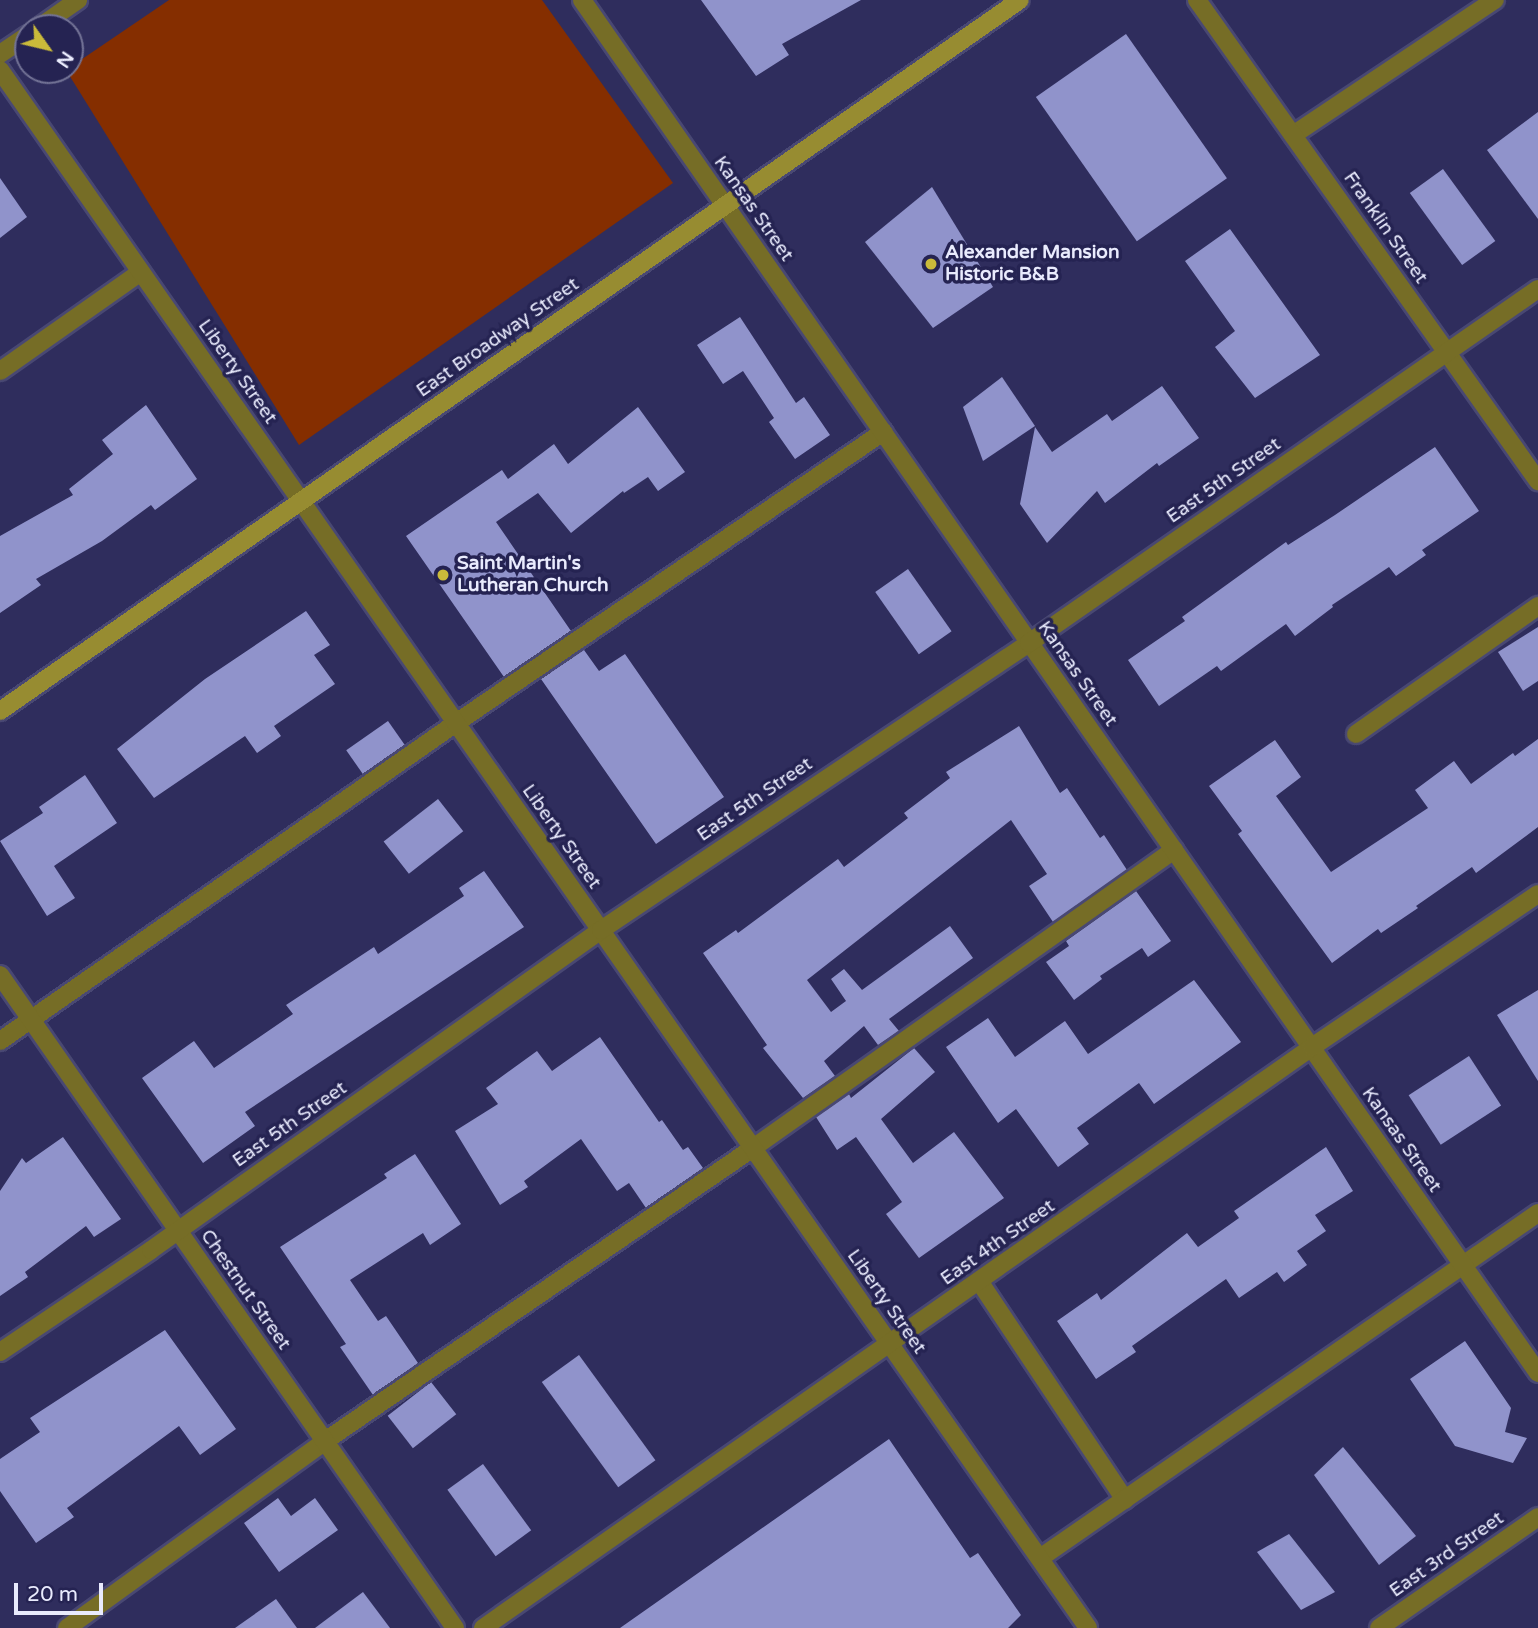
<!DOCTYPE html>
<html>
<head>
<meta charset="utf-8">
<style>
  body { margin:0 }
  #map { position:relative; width:1538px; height:1628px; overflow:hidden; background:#2f2d5d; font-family:"Varela Round",sans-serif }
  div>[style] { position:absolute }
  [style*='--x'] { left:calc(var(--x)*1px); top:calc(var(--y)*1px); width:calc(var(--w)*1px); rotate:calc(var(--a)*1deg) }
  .green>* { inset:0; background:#852e00 }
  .building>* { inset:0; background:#9093cb; transform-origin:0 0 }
  .roads { filter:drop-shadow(2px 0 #494873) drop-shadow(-2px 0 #494873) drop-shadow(0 2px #494873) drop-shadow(0 -2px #494873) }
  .service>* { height:18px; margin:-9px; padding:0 9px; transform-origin:9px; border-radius:9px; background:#766d26 }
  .minor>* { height:18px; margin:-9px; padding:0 9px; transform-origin:9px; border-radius:9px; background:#766d26 }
  .tertiary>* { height:18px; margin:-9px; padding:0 9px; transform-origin:9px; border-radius:9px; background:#766d26 }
  .secondary>* { height:18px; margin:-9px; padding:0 9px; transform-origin:9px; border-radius:9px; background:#978c31 }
  .dots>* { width:19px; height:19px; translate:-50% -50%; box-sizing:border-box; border:4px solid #252352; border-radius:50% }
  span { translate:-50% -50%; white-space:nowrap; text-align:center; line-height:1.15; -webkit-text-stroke:7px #252352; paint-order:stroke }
  .street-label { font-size:19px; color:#e9ebfd }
  .poi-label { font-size:19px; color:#e9ebfd; font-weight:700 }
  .left { translate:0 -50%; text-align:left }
  .north { position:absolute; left:14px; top:14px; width:70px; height:70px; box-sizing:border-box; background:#252352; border:2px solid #737396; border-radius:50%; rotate:124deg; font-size:19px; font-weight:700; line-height:28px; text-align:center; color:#e9ebfd }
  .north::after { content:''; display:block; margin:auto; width:24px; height:32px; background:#caba3a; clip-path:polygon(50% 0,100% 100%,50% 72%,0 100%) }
  .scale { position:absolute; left:14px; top:1583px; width:89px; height:32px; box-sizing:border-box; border:4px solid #e9ebfd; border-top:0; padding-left:9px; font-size:21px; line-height:24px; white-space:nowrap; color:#e9ebfd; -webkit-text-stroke:5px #252352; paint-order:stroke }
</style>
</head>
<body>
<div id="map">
  <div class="green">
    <div style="clip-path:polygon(169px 0,542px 0,673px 183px,299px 445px,66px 70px)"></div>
  </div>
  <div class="building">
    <div style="clip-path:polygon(701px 0,861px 0,782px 44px,789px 55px,756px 76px)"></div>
    <div style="left:1126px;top:34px;width:176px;height:110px;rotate:55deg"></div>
    <div style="clip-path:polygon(1538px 112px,1538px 219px,1487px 150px)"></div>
    <div style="left:1443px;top:169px;width:89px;height:41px;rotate:54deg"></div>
    <div style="clip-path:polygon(0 178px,27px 217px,0 238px)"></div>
    <div style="clip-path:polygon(932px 187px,993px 287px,933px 328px,865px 242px)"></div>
    <div style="clip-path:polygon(1230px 229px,1320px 355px,1255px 398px,1215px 347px,1235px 331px,1185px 261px)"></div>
    <div style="clip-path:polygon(740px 317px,796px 403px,804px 397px,830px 435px,795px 459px,769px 422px,774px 418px,743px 371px,723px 384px,697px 345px)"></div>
    <div style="clip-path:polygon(1002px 377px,1035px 426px,983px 461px,963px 407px)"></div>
    <div style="clip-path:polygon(1162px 386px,1199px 438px,1159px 466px,1157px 463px,1105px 503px,1097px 491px,1047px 543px,1020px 504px,1035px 427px,1052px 452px,1107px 414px,1112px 421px)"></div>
    <div style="clip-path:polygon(146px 405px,197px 479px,155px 510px,151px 505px,102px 541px,36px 579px,41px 585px,0 613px,0 536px,73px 495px,69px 489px,113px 454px,102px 440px)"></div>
    <div style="clip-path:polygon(638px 407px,685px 472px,658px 491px,648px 477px,624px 493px,623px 491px,571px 533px,538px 493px,496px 522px,571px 631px,504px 677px,406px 536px,502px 470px,508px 479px,554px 444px,568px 464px)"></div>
    <div style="clip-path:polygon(1435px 447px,1479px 511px,1422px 550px,1426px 555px,1396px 576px,1389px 567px,1332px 605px,1333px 607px,1295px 636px,1286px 624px,1221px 671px,1217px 666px,1159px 706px,1128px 660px,1185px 621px,1182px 617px,1286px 542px,1288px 545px,1335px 515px)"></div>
    <div style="left:908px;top:569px;width:76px;height:40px;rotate:55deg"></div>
    <div style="clip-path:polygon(306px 611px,330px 645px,314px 655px,335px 684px,274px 726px,281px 736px,257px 753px,245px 736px,154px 798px,117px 749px,205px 679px)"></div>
    <div style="clip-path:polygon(1538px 627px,1538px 681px,1523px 691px,1498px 652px)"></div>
    <div style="clip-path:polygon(584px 650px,599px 671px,625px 654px,724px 797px,656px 844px,541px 679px)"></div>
    <div style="left:388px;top:721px;width:29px;height:51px;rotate:55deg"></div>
    <div style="clip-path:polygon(1019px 726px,1060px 793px,1067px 788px,1100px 838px,1104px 835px,1127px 870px,1053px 922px,1029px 886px,1047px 874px,1011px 820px,807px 980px,831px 1012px,846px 1001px,831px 979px,844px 969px,862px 990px,950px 926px,973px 958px,889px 1019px,899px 1031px,878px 1045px,864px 1026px,824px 1061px,835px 1076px,803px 1098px,763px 1048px,767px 1045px,703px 953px,736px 930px,738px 933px,838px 859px,844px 867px,908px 818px,904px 813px,950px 778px,946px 772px)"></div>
    <div style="clip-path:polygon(1538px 739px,1538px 827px,1476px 873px,1472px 867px,1416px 906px,1418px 908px,1381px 933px,1378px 929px,1332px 963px,1238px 834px,1242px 831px,1209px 786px,1275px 740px,1301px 777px,1276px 796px,1331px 872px,1428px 808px,1415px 790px,1454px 761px,1471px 784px,1513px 753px,1515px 756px)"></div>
    <div style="clip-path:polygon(85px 775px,117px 823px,54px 866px,75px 898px,47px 916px,0 841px,43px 813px,39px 807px)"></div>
    <div style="left:438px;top:799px;width:41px;height:69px;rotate:52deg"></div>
    <div style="clip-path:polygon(484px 871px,524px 927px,245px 1112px,255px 1126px,203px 1163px,142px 1078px,194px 1041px,214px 1068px,293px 1014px,286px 1005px,374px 947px,378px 954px,464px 896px,459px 888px)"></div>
    <div style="clip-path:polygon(1136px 891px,1171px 941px,1148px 957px,1142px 948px,1100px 976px,1102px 979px,1074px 1000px,1046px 962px,1069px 946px,1066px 941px)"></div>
    <div style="clip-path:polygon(1194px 980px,1241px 1042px,1154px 1104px,1139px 1083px,1077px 1128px,1089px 1144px,1058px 1167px,1016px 1109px,998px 1123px,946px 1047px,988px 1018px,1015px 1057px,1065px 1021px,1088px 1054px)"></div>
    <div style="clip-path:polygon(1538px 990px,1538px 1081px,1497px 1015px)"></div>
    <div style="clip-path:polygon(600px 1037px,659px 1122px,662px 1120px,683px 1150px,688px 1147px,703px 1168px,646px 1208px,629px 1183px,617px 1191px,581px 1139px,524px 1181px,528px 1187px,500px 1205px,455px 1131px,498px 1104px,486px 1088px,537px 1051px,552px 1071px)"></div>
    <div style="clip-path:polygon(914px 1048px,935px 1072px,881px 1119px,913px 1163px,954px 1132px,1004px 1198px,919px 1258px,886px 1214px,902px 1202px,856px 1137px,837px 1150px,816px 1117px,849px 1094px,851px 1098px)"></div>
    <div style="left:1469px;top:1056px;width:59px;height:72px;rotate:57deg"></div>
    <div style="clip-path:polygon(63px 1137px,121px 1219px,94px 1237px,86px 1226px,25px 1272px,28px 1277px,0 1296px,0 1191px,22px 1158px,26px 1163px)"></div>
    <div style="clip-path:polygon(1326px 1147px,1353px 1191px,1315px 1215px,1326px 1231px,1297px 1251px,1307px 1265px,1284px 1282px,1277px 1272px,1239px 1298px,1226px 1279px,1132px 1346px,1136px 1352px,1096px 1379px,1057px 1321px,1097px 1293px,1101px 1300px,1187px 1233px,1198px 1247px,1239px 1218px,1234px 1211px)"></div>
    <div style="clip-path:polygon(415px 1154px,461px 1224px,430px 1245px,423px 1233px,350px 1280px,378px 1321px,386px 1316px,418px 1363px,373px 1395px,340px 1347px,346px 1344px,280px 1247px,387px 1178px,384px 1174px)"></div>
    <div style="clip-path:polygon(165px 1330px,236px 1429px,200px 1455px,179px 1426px,67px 1508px,74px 1517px,36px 1543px,0 1491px,0 1459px,40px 1432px,30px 1418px)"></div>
    <div style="clip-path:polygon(1465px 1341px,1511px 1408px,1505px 1432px,1527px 1438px,1513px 1463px,1455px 1446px,1410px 1379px)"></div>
    <div style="left:579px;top:1355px;width:130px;height:46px;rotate:54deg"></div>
    <div style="left:431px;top:1382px;width:41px;height:55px;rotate:52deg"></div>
    <div style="clip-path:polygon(889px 1439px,970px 1558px,978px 1553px,1021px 1615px,1008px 1628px,620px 1628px)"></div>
    <div style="clip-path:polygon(1343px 1447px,1416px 1536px,1379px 1565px,1314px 1475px)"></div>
    <div style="left:483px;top:1464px;width:82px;height:44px;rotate:54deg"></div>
    <div style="clip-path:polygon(278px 1498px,291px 1516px,315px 1498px,338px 1530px,279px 1572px,244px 1523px)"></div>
    <div style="clip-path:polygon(1289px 1534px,1335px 1592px,1301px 1610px,1257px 1552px)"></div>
    <div style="clip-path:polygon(363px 1592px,390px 1628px,315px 1628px)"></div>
    <div style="clip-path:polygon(276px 1599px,297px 1628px,235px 1628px)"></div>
  </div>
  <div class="roads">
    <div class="service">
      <div style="--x:1293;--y:135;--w:243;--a:-33.8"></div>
      <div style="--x:0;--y:371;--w:172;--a:-35.1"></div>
      <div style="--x:1356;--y:734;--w:223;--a:-35.1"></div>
      <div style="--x:0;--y:1041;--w:556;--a:-34.89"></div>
      <div style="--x:456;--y:723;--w:517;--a:-34.27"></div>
      <div style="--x:979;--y:1281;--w:263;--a:56.3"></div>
      <div style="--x:1040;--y:1558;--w:606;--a:-34.71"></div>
      <div style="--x:67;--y:1628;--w:319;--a:-35.9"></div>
      <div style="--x:325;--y:1441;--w:519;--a:-34.39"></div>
      <div style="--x:753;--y:1148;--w:516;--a:-35.29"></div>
    </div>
    <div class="minor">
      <div style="--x:582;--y:0;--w:1673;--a:55.15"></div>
      <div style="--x:38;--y:28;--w:49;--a:-35"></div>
      <div style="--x:0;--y:54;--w:34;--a:-34"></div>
      <div style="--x:0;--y:70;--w:1900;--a:55.07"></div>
      <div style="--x:0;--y:975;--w:796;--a:55.13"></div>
      <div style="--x:483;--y:1628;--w:1012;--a:-35.02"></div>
      <div style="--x:1312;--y:1047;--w:273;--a:-34.1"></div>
      <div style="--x:1379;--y:1628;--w:194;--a:-34.9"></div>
    </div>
    <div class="tertiary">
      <div style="--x:1197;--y:0;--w:590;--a:54.67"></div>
      <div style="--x:0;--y:1352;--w:182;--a:-34"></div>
      <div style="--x:151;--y:1250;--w:552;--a:-35.42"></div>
      <div style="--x:601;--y:930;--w:515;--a:-33.84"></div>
      <div style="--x:1029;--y:643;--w:620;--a:-34.82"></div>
    </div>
    <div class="secondary">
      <div style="--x:0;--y:711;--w:1243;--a:-34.88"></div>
    </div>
  </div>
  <div class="dots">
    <div style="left:931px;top:264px;background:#caba3a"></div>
    <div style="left:443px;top:575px;background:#caba3a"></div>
  </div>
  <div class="street-label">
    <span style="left:753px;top:209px;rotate:55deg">Kansas Street</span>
    <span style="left:1385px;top:228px;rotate:55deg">Franklin Street</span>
    <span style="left:498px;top:338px;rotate:-35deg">East Broadway Street</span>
    <span style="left:237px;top:372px;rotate:55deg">Liberty Street</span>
    <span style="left:1224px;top:481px;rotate:-35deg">East 5th Street</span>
    <span style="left:1077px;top:674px;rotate:55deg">Kansas Street</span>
    <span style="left:755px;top:800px;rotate:-34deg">East 5th Street</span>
    <span style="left:561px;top:837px;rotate:55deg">Liberty Street</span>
    <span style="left:290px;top:1125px;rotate:-35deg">East 5th Street</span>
    <span style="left:1401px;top:1140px;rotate:55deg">Kansas Street</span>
    <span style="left:998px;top:1243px;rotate:-35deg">East 4th Street</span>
    <span style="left:245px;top:1290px;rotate:55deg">Chestnut Street</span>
    <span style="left:886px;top:1302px;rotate:55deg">Liberty Street</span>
    <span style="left:1447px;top:1555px;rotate:-35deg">East 3rd Street</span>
  </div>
  <div class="poi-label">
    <span class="left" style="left:945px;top:264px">Alexander Mansion<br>Historic B&amp;B</span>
    <span class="left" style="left:457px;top:575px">Saint Martin's<br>Lutheran Church</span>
  </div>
  <div class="north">N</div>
  <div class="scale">20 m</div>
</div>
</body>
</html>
